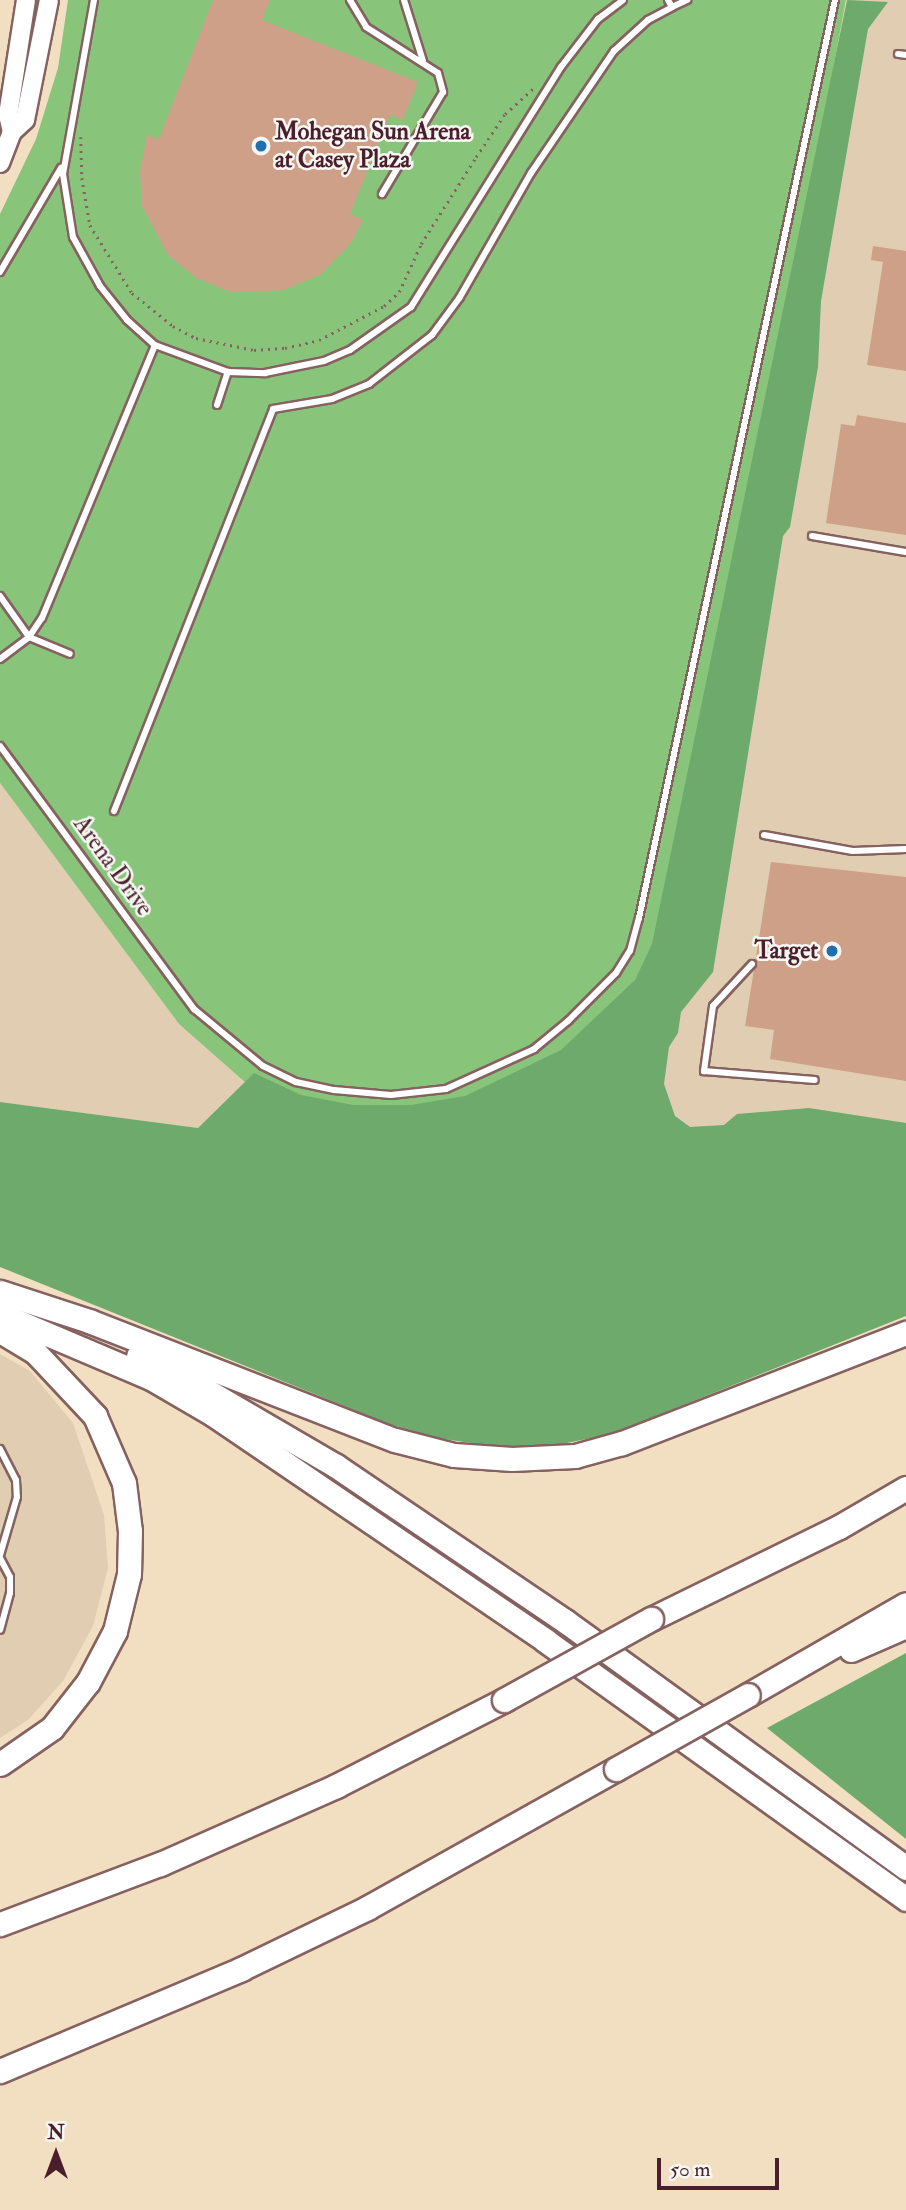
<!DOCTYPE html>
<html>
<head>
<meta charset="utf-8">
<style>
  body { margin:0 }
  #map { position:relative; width:906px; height:2210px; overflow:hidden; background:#f2dfc2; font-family:"IM FELL Double Pica",serif }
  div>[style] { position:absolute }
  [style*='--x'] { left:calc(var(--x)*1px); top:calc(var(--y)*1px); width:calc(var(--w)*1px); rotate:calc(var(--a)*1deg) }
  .built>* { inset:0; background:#e1cdb1 }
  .green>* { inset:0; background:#88c57b }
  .forest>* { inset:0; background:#6eaa6b }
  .building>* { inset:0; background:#cea088 }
  .path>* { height:2.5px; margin-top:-1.25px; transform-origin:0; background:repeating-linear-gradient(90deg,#856260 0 2px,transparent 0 7px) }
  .roads { filter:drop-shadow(2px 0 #856260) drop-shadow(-2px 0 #856260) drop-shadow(0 2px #856260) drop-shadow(0 -2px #856260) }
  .service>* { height:6px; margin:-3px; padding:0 3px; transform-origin:3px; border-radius:3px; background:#fff }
  .secondary>* { height:18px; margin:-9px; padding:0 9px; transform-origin:9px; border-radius:9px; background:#fff }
  .motorway>* { height:23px; margin:-11.5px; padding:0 11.5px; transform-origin:11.5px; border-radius:11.5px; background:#fff }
  .bridges { filter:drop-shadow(2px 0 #856260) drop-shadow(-2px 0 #856260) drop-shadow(0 2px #856260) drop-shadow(0 -2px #856260) }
  .motorway-bridge>* { height:23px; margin:-11.5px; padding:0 11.5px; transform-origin:11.5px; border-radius:11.5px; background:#fff }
  .dots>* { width:19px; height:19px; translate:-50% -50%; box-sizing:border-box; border:4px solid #f6f6f2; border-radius:50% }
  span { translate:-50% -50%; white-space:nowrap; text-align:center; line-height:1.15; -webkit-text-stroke:5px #f6f6f2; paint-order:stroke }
  .poi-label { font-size:24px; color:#4a1f2b; font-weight:700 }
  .left { translate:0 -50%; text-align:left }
  .right { translate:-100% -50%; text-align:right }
  .street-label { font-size:24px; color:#4a1f2b }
  .north { position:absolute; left:21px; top:2119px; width:70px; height:70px; -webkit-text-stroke:5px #f6f6f2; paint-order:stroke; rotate:0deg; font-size:19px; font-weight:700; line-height:28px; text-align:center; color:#4a1f2b }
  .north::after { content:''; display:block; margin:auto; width:24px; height:32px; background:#4a1f2b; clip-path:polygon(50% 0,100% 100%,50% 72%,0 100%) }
  .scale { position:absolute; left:657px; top:2158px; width:122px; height:32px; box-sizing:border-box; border:4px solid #4a1f2b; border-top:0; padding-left:9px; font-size:21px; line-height:24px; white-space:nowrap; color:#4a1f2b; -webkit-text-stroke:5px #f6f6f2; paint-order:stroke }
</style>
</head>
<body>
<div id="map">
  <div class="built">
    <div style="clip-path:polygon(850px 0,906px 0,906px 1158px,650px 1132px)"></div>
    <div style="clip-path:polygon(0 783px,179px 1024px,254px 1073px,198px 1128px,0 1102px)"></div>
    <div style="clip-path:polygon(0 1354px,30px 1371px,73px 1423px,104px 1515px,108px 1568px,93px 1626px,63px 1681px,28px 1720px,0 1738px)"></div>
  </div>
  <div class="green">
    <div style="clip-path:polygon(68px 0,846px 0,663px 977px,523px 1114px,294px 1125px,179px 1024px,0 783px,0 214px,36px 139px,58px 68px)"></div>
  </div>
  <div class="forest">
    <div style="clip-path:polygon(847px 0,888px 2px,868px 29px,821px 301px,818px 367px,790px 527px,783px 536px,713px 972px,681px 1012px,678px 1033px,669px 1047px,664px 1084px,675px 1116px,690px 1127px,724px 1125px,737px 1114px,809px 1108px,906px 1123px,906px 1316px,611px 1434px,562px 1444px,498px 1447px,437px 1438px,389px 1424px,0 1267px,0 1102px,198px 1128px,254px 1073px,301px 1095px,353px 1105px,411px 1105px,465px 1096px,561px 1050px,635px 980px,652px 944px)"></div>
    <div style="clip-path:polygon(906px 1653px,906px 1839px,767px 1728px)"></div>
  </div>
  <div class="building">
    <div style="clip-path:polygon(213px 0,270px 0,262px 20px,418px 82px,403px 120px,390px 115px,350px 214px,363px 220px,351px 243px,321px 274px,284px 290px,231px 292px,196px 278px,168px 255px,142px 206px,140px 170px,147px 135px,159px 139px)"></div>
    <div style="clip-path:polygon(873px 246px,906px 251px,906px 371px,867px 365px,883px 262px,871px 260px)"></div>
    <div style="clip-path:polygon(857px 415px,906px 423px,906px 535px,826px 523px,841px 424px,855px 426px)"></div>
    <div style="clip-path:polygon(771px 862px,906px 877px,906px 1081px,770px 1059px,774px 1030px,745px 1026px)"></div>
  </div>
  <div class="path">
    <div style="--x:81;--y:137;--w:41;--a:88.6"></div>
    <div style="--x:82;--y:178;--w:48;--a:80.3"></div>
    <div style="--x:90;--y:225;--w:80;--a:58.3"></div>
    <div style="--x:132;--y:293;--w:53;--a:38.8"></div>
    <div style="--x:173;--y:326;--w:26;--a:28"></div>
    <div style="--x:196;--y:338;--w:59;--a:11.7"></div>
    <div style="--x:254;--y:350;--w:31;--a:-4"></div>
    <div style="--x:285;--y:348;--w:35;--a:-13"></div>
    <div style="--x:319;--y:340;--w:73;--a:-27.6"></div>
    <div style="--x:384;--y:306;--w:21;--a:-43"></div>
    <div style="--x:399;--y:292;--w:53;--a:-65.4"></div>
    <div style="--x:421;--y:244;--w:103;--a:-57.7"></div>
    <div style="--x:476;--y:157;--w:52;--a:-56"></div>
    <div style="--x:505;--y:114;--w:39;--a:-42"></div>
  </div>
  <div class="roads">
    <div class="service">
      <div style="--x:94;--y:0;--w:177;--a:100.1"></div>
      <div style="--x:63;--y:174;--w:64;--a:81"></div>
      <div style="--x:73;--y:237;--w:56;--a:61.1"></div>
      <div style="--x:100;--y:286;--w:43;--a:51.5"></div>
      <div style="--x:127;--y:320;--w:38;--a:42"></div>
      <div style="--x:155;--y:345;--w:78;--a:20.3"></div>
      <div style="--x:228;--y:372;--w:37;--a:2"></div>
      <div style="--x:265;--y:373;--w:60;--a:-11.5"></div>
      <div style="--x:324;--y:361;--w:28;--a:-23"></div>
      <div style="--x:350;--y:350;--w:75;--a:-35.2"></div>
      <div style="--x:411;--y:307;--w:283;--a:-58"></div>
      <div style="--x:561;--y:67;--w:61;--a:-52.4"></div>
      <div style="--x:598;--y:19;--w:31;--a:-37"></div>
      <div style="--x:350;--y:0;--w:31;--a:59"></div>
      <div style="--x:366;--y:27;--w:85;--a:32.6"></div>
      <div style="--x:438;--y:73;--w:20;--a:75"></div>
      <div style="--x:443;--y:92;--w:119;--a:120.9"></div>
      <div style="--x:404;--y:0;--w:64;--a:72.7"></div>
      <div style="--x:672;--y:7;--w:17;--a:-25"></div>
      <div style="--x:898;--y:54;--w:8;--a:7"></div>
      <div style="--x:0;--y:272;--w:121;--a:-59.6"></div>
      <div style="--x:217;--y:405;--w:35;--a:-72"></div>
      <div style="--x:812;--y:536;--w:95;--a:9.7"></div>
      <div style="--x:0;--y:596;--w:50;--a:54.7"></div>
      <div style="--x:29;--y:637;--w:44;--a:22.5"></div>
      <div style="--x:0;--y:659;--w:36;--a:-37"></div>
      <div style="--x:29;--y:637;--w:23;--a:-56"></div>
      <div style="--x:42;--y:618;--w:295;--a:-67.5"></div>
      <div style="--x:0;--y:746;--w:327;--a:53.6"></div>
      <div style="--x:194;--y:1009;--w:89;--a:39.6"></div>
      <div style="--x:263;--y:1066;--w:37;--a:26"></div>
      <div style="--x:296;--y:1082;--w:39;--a:12"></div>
      <div style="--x:334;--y:1090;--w:57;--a:5"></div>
      <div style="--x:391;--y:1095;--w:55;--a:-6.2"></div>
      <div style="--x:446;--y:1089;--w:97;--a:-24.4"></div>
      <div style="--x:534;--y:1049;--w:44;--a:-39.5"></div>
      <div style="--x:568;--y:1021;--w:68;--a:-45"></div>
      <div style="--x:616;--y:973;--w:26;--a:-58"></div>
      <div style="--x:630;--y:951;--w:34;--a:-75"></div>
      <div style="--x:639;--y:918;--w:939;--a:-77.95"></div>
      <div style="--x:114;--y:811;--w:432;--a:-68.4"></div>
      <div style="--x:273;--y:409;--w:60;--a:-9.6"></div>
      <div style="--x:332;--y:399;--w:40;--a:-22"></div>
      <div style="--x:369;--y:384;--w:80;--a:-37.9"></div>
      <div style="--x:432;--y:335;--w:47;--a:-53.6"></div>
      <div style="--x:460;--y:297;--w:143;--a:-60.2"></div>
      <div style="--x:531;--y:173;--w:148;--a:-55.8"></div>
      <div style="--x:614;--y:51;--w:46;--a:-42.4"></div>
      <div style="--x:648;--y:20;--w:27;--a:-28"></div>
      <div style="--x:672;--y:7;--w:8;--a:-120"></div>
      <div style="--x:764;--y:835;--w:90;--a:10.2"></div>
      <div style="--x:853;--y:851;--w:53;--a:-2.2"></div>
      <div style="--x:752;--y:964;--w:57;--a:132.9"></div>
      <div style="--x:713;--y:1006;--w:66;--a:97.9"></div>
      <div style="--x:704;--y:1071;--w:111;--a:4.6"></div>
      <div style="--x:0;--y:1449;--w:35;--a:63"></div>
      <div style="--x:16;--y:1480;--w:17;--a:87"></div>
      <div style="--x:17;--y:1497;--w:60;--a:106.3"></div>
      <div style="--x:0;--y:1558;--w:21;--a:62"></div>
      <div style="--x:10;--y:1577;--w:16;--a:90"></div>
      <div style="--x:10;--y:1593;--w:38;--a:105"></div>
    </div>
    <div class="secondary">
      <div style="--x:12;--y:132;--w:18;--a:-43"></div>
      <div style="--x:25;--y:120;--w:122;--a:-78.7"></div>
      <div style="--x:0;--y:163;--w:33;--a:-69"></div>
      <div style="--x:12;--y:132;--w:17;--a:-103"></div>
      <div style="--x:8;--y:115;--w:116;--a:-81.1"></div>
    </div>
    <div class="motorway">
      <div style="--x:0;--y:1292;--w:94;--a:18"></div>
      <div style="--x:89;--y:1321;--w:328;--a:21.3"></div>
      <div style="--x:395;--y:1440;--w:61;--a:14.3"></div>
      <div style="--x:454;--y:1455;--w:58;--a:3.9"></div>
      <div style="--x:512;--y:1459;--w:63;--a:-2.7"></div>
      <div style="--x:575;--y:1456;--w:49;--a:-15.5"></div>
      <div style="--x:622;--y:1443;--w:305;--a:-21.2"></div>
      <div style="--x:0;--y:1314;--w:164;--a:23"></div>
      <div style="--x:151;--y:1378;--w:73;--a:30.4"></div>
      <div style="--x:214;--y:1415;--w:402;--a:34.2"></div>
      <div style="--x:546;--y:1641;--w:443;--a:35.6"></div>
      <div style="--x:0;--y:1331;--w:41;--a:31"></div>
      <div style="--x:35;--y:1352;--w:88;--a:46.8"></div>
      <div style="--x:95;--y:1416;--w:73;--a:66.6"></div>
      <div style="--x:124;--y:1483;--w:48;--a:82.9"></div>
      <div style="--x:130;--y:1531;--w:43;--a:91.3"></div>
      <div style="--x:129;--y:1574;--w:59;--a:103.8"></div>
      <div style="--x:115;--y:1631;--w:58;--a:117.9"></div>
      <div style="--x:88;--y:1682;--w:58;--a:128"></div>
      <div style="--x:52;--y:1728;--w:63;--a:145.3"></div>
      <div style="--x:138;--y:1356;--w:38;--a:23"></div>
      <div style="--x:173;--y:1371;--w:189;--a:30.2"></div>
      <div style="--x:336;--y:1466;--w:277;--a:34.1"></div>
      <div style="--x:565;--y:1621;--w:421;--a:35.9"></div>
      <div style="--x:651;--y:1619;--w:209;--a:-26.1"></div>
      <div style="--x:839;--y:1527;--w:78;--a:-30.2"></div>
      <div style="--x:851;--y:1650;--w:60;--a:-23.6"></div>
      <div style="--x:748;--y:1695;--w:182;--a:-29.9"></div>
      <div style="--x:0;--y:1924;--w:171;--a:-20.6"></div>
      <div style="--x:160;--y:1864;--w:193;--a:-23.9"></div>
      <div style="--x:336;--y:1786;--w:189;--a:-27.1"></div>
      <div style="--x:0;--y:2071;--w:262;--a:-22.9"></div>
      <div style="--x:241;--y:1969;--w:140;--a:-25.8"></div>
      <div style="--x:367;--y:1908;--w:285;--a:-29.2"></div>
    </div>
  </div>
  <div class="bridges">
    <div class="motorway-bridge">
      <div style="--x:504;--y:1700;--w:168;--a:-28.9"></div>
      <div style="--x:616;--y:1769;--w:151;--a:-29.3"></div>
    </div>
  </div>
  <div class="dots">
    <div style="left:261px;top:146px;background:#1f6fb2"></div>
    <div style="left:832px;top:951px;background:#1f6fb2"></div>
  </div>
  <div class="poi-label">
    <span class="left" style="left:275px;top:146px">Mohegan Sun Arena<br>at Casey Plaza</span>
    <span class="right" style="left:818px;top:951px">Target</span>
  </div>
  <div class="street-label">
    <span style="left:113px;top:866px;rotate:54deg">Arena Drive</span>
  </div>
  <div class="north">N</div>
  <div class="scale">50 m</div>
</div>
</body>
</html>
